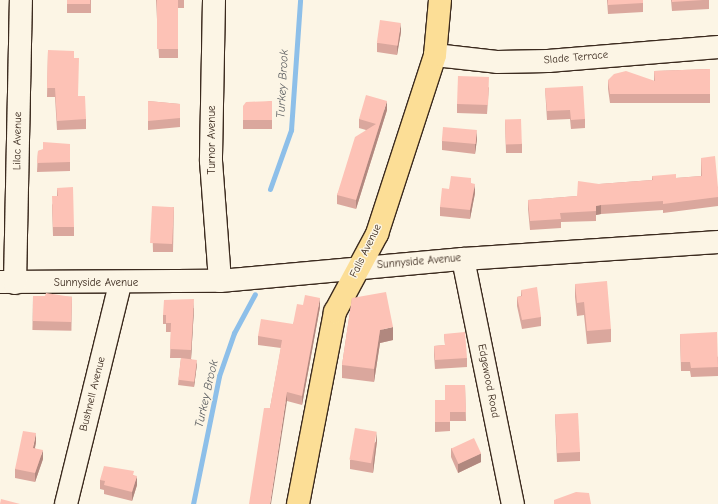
<!DOCTYPE html>
<html>
<head>
<meta charset="utf-8">
<style>
  body { margin:0 }
  #map { position:relative; width:718px; height:504px; overflow:hidden; background:#fcf5e5; font-family:"Comic Neue",sans-serif }
  div>[style] { position:absolute }
  [style*='--x'] { left:calc(var(--x)*1px); top:calc(var(--y)*1px); width:calc(var(--w)*1px); rotate:calc(var(--a)*1deg) }
  .stream>* { height:5px; margin:-2.5px; padding:0 2.5px; transform-origin:2.5px; border-radius:2.5px; background:#8dbfe9 }
  .roads { filter:drop-shadow(1px 0 #3b2a1e) drop-shadow(-1px 0 #3b2a1e) drop-shadow(0 1px #3b2a1e) drop-shadow(0 -1px #3b2a1e) }
  .minor>* { height:22px; margin:-11px; padding:0 11px; transform-origin:11px; border-radius:11px; background:#fcf5e5 }
  .major>* { height:22px; margin:-11px; padding:0 11px; transform-origin:11px; border-radius:11px; background:#fcde96 }
  .wall>* { inset:0; background:#daa79d; transform-origin:0 0 }
  .shaded-wall>* { inset:0; background:#b1887f }
  .building>* { inset:0; background:#fdc2b6; transform-origin:0 0 }
  span { translate:-50% -50%; white-space:nowrap; text-align:center; line-height:1.15; -webkit-text-stroke:3px #fcf5e5; paint-order:stroke }
  .street-label { font-size:11px; color:#3b2a1e }
  .water-label { font-size:12px; color:#54575b; font-style:italic }
</style>
</head>
<body>
<div id="map">
  <div class="stream">
    <div style="--x:270;--y:189;--w:63;--a:-70.4"></div>
    <div style="--x:291;--y:130;--w:130;--a:-86"></div>
    <div style="--x:193;--y:504;--w:131;--a:-78.5"></div>
    <div style="--x:219;--y:376;--w:46;--a:-70.8"></div>
    <div style="--x:234;--y:333;--w:44;--a:-61.7"></div>
  </div>
  <div class="roads">
    <div class="minor">
      <div style="--x:214;--y:0;--w:161;--a:91.1"></div>
      <div style="--x:211;--y:161;--w:120;--a:85.7"></div>
      <div style="--x:435;--y:55;--w:62;--a:6.4"></div>
      <div style="--x:497;--y:62;--w:51;--a:-1.1"></div>
      <div style="--x:548;--y:61;--w:171;--a:-4.7"></div>
      <div style="--x:463;--y:259;--w:250;--a:78.5"></div>
      <div style="--x:0;--y:282;--w:220;--a:-0.3"></div>
      <div style="--x:220;--y:281;--w:244;--a:-5.2"></div>
      <div style="--x:463;--y:259;--w:256;--a:-3.8"></div>
      <div style="--x:15;--y:283;--w:283;--a:-88.8"></div>
      <div style="--x:66;--y:504;--w:227;--a:-76.2"></div>
    </div>
    <div class="major">
      <div style="--x:298;--y:504;--w:196;--a:-79.1"></div>
      <div style="--x:335;--y:312;--w:89;--a:-61.7"></div>
      <div style="--x:377;--y:234;--w:188;--a:-72"></div>
      <div style="--x:435;--y:55;--w:55;--a:-84.8"></div>
    </div>
  </div>
  <div class="wall">
    <div style="left:67px;top:0;width:24px;height:13px"></div>
    <div style="clip-path:polygon(156px 0,184px 0,184px 8px,178px 8px,178px 58px,159px 58px)"></div>
    <div style="clip-path:polygon(607px 0,643px 0,643px 12px,608px 14px)"></div>
    <div style="clip-path:polygon(671px 0,709px 0,709px 9px,672px 11px)"></div>
    <div style="clip-path:polygon(401px 32px,397px 55px,377px 52px,377px 43px)"></div>
    <div style="clip-path:polygon(48px 50px,78px 96px,86px 119px,86px 129px,57px 130px,55px 97px,47px 97px)"></div>
    <div style="clip-path:polygon(710px 69px,710px 103px,610px 103px,608px 89px,608px 80px,654px 81px,654px 71px)"></div>
    <div style="clip-path:polygon(489px 87px,487px 114px,457px 113px,457px 104px)"></div>
    <div style="clip-path:polygon(545px 88px,585px 119px,585px 128px,571px 129px,570px 119px,547px 120px)"></div>
    <div style="clip-path:polygon(148px 101px,180px 104px,180px 127px,148px 130px)"></div>
    <div style="clip-path:polygon(272px 101px,272px 129px,243px 129px,243px 106px)"></div>
    <div style="clip-path:polygon(387px 110px,356px 209px,337px 204px,337px 195px,366px 130px,359px 128px,359px 119px)"></div>
    <div style="clip-path:polygon(505px 120px,522px 144px,522px 153px,506px 153px)"></div>
    <div style="clip-path:polygon(477px 139px,475px 154px,442px 150px,442px 141px)"></div>
    <div style="clip-path:polygon(70px 144px,70px 171px,37px 172px,38px 151px)"></div>
    <div style="clip-path:polygon(701px 158px,718px 188px,718px 206px,663px 213px,663px 210px,601px 214px,596px 215px,596px 221px,561px 222px,561px 228px,530px 230px,528px 209px,528px 200px,577px 196px,599px 184px,652px 180px,652px 176px,676px 178px,701px 176px)"></div>
    <div style="clip-path:polygon(471px 183px,475px 193px,470px 219px,440px 216px,440px 207px,449px 189px)"></div>
    <div style="clip-path:polygon(57px 188px,74px 227px,74px 236px,53px 236px,52px 205px,57px 196px)"></div>
    <div style="clip-path:polygon(174px 207px,173px 252px,153px 252px,152px 215px)"></div>
    <div style="clip-path:polygon(575px 284px,611px 329px,611px 342px,587px 344px,584px 315px,577px 316px,575px 297px)"></div>
    <div style="clip-path:polygon(521px 290px,541px 317px,541px 326px,522px 329px,517px 306px,517px 297px,521px 296px)"></div>
    <div style="left:33px;top:296px;width:39px;height:34px;rotate:1deg"></div>
    <div style="clip-path:polygon(352px 298px,393px 340px,380px 343px,374px 382px,342px 378px,342px 365px)"></div>
    <div style="clip-path:polygon(303px 305px,320px 307px,302px 405px,287px 401px,270px 408px,281px 348px,258px 345px,258px 336px,293px 324px)"></div>
    <div style="clip-path:polygon(194px 308px,191px 359px,197px 364px,194px 387px,178px 385px,181px 358px,170px 358px,171px 332px,166px 332px,166px 324px,163px 324px,163px 315px)"></div>
    <div style="clip-path:polygon(444px 334px,467px 358px,467px 367px,435px 369px,434px 355px,434px 346px,445px 345px)"></div>
    <div style="clip-path:polygon(680px 334px,718px 357px,718px 376px,691px 377px,690px 371px,681px 371px)"></div>
    <div style="clip-path:polygon(465px 385px,466px 421px,450px 421px,450px 431px,435px 432px,435px 400px,445px 400px)"></div>
    <div style="clip-path:polygon(555px 414px,580px 452px,580px 461px,557px 462px)"></div>
    <div style="clip-path:polygon(377px 441px,373px 473px,350px 469px,350px 460px)"></div>
    <div style="clip-path:polygon(36px 442px,35px 448px,43px 459px,35px 482px,15px 478px,15px 469px)"></div>
    <div style="clip-path:polygon(451px 448px,481px 462px,458px 473px,451px 457px)"></div>
    <div style="clip-path:polygon(134px 475px,137px 485px,132px 501px,104px 494px,104px 490px,100px 489px,100px 480px)"></div>
  </div>
  <div class="shaded-wall">
    <div style="clip-path:polygon(401px 23px,401px 32px,397px 55px,397px 46px)"></div>
    <div style="clip-path:polygon(387px 101px,387px 110px,356px 209px,356px 200px)"></div>
    <div style="clip-path:polygon(477px 130px,477px 139px,475px 154px,475px 145px)"></div>
    <div style="clip-path:polygon(475px 184px,475px 193px,470px 219px,470px 210px)"></div>
    <div style="clip-path:polygon(601px 205px,601px 214px,596px 215px,596px 206px)"></div>
    <div style="clip-path:polygon(320px 298px,320px 307px,302px 405px,302px 396px)"></div>
    <div style="clip-path:polygon(194px 299px,194px 308px,191px 359px,191px 350px)"></div>
    <div style="clip-path:polygon(393px 327px,393px 340px,380px 343px,374px 382px,374px 369px,380px 330px)"></div>
    <div style="clip-path:polygon(197px 360px,197px 364px,194px 387px,194px 382px)"></div>
    <div style="clip-path:polygon(287px 392px,287px 401px,271px 504px,270px 504px)"></div>
    <div style="clip-path:polygon(377px 432px,377px 441px,373px 473px,373px 464px)"></div>
    <div style="clip-path:polygon(36px 433px,36px 442px,33px 457px,33px 448px)"></div>
    <div style="clip-path:polygon(43px 450px,43px 459px,35px 482px,35px 473px)"></div>
    <div style="clip-path:polygon(481px 453px,481px 462px,458px 473px,458px 464px)"></div>
    <div style="clip-path:polygon(137px 476px,137px 485px,132px 501px,132px 492px)"></div>
  </div>
  <div class="building">
    <div style="left:67px;top:0;width:23px;height:4px"></div>
    <div style="left:157px;top:0;width:21px;height:49px"></div>
    <div style="clip-path:polygon(608px 0,643px 0,643px 3px,608px 5px)"></div>
    <div style="clip-path:polygon(672px 0,703px 0,672px 2px)"></div>
    <div style="left:380px;top:20px;width:21px;height:23px;rotate:8deg"></div>
    <div style="clip-path:polygon(48px 50px,74px 51px,74px 58px,79px 58px,78px 96px,85px 96px,86px 119px,57px 121px,55px 88px,47px 88px)"></div>
    <div style="clip-path:polygon(710px 69px,710px 94px,610px 94px,608px 80px,614px 74px,626px 71px,655px 81px,654px 71px)"></div>
    <div style="left:458px;top:76px;width:31px;height:28px;rotate:2deg"></div>
    <div style="clip-path:polygon(583px 86px,585px 119px,571px 120px,570px 110px,547px 111px,545px 88px)"></div>
    <div style="clip-path:polygon(366px 95px,387px 101px,356px 200px,337px 195px,355px 137px,376px 124px,359px 119px)"></div>
    <div style="clip-path:polygon(148px 101px,180px 104px,180px 118px,148px 121px)"></div>
    <div style="clip-path:polygon(272px 101px,272px 120px,243px 120px,243px 106px,246px 102px)"></div>
    <div style="left:521px;top:119px;width:25px;height:16px;rotate:88deg"></div>
    <div style="left:443px;top:127px;width:34px;height:14px;rotate:5deg"></div>
    <div style="clip-path:polygon(43px 142px,70px 144px,70px 162px,37px 163px,38px 151px,43px 149px)"></div>
    <div style="clip-path:polygon(715px 156px,718px 188px,718px 197px,663px 204px,663px 201px,601px 205px,596px 206px,596px 211px,560px 213px,561px 219px,530px 221px,528px 200px,577px 196px,578px 181px,599px 184px,653px 180px,652px 176px,676px 174px,676px 178px,702px 176px,701px 158px)"></div>
    <div style="clip-path:polygon(451px 176px,471px 178px,471px 183px,475px 184px,470px 210px,440px 207px,442px 188px,449px 189px)"></div>
    <div style="clip-path:polygon(73px 187px,74px 227px,53px 227px,52px 196px,58px 196px,57px 188px)"></div>
    <div style="left:152px;top:206px;width:22px;height:37px;rotate:3deg"></div>
    <div style="clip-path:polygon(607px 281px,611px 329px,587px 331px,584px 302px,577px 303px,575px 284px)"></div>
    <div style="clip-path:polygon(537px 287px,541px 317px,522px 320px,517px 297px,522px 296px,521px 290px)"></div>
    <div style="clip-path:polygon(386px 292px,393px 327px,380px 330px,374px 369px,342px 365px,352px 298px)"></div>
    <div style="clip-path:polygon(46px 293px,72px 297px,71px 322px,33px 321px,33px 296px,45px 296px)"></div>
    <div style="clip-path:polygon(305px 295px,320px 298px,302px 396px,287px 392px,270px 504px,249px 504px,264px 408px,270px 408px,282px 340px,258px 336px,261px 319px,293px 324px,297px 304px,303px 305px)"></div>
    <div style="clip-path:polygon(194px 299px,191px 350px,170px 349px,171px 323px,166px 323px,166px 315px,163px 315px,164px 300px)"></div>
    <div style="clip-path:polygon(465px 332px,467px 358px,435px 360px,434px 346px,445px 345px,444px 334px)"></div>
    <div style="clip-path:polygon(717px 332px,718px 367px,691px 368px,690px 362px,681px 362px,680px 334px)"></div>
    <div style="left:181px;top:358px;width:16px;height:22px;rotate:7deg"></div>
    <div style="clip-path:polygon(445px 385px,465px 385px,466px 412px,450px 412px,450px 422px,435px 422px,435px 400px,445px 400px)"></div>
    <div style="left:578px;top:413px;width:39px;height:23px;rotate:87deg"></div>
    <div style="left:355px;top:428px;width:22px;height:32px;rotate:10deg"></div>
    <div style="clip-path:polygon(23px 431px,36px 433px,33px 448px,43px 450px,35px 473px,15px 469px)"></div>
    <div style="left:474px;top:438px;width:17px;height:25px;rotate:65deg"></div>
    <div style="clip-path:polygon(104px 466px,134px 471px,133px 475px,137px 476px,132px 492px,104px 485px,105px 481px,100px 480px)"></div>
    <div style="clip-path:polygon(576px 492px,589px 493px,591px 504px,554px 504px,554px 500px)"></div>
    <div style="clip-path:polygon(1px 499px,20px 504px,0 504px)"></div>
  </div>
  <div class="street-label">
    <span style="left:576px;top:58px;rotate:-5deg">Slade Terrace</span>
    <span style="left:212px;top:140px;rotate:-90deg">Turnor Avenue</span>
    <span style="left:18px;top:141px;rotate:-89deg">Lilac Avenue</span>
    <span style="left:366px;top:251px;rotate:-64deg">Falls Avenue</span>
    <span style="left:419px;top:262px;rotate:-5deg">Sunnyside Avenue</span>
    <span style="left:96px;top:283px">Sunnyside Avenue</span>
    <span style="left:488px;top:381px;rotate:79deg">Edgewood Road</span>
    <span style="left:93px;top:394px;rotate:-76deg">Bushnell Avenue</span>
  </div>
  <div class="water-label">
    <span style="left:283px;top:84px;rotate:-87deg">Turkey Brook</span>
    <span style="left:207px;top:394px;rotate:-77deg">Turkey Brook</span>
  </div>
</div>
</body>
</html>
